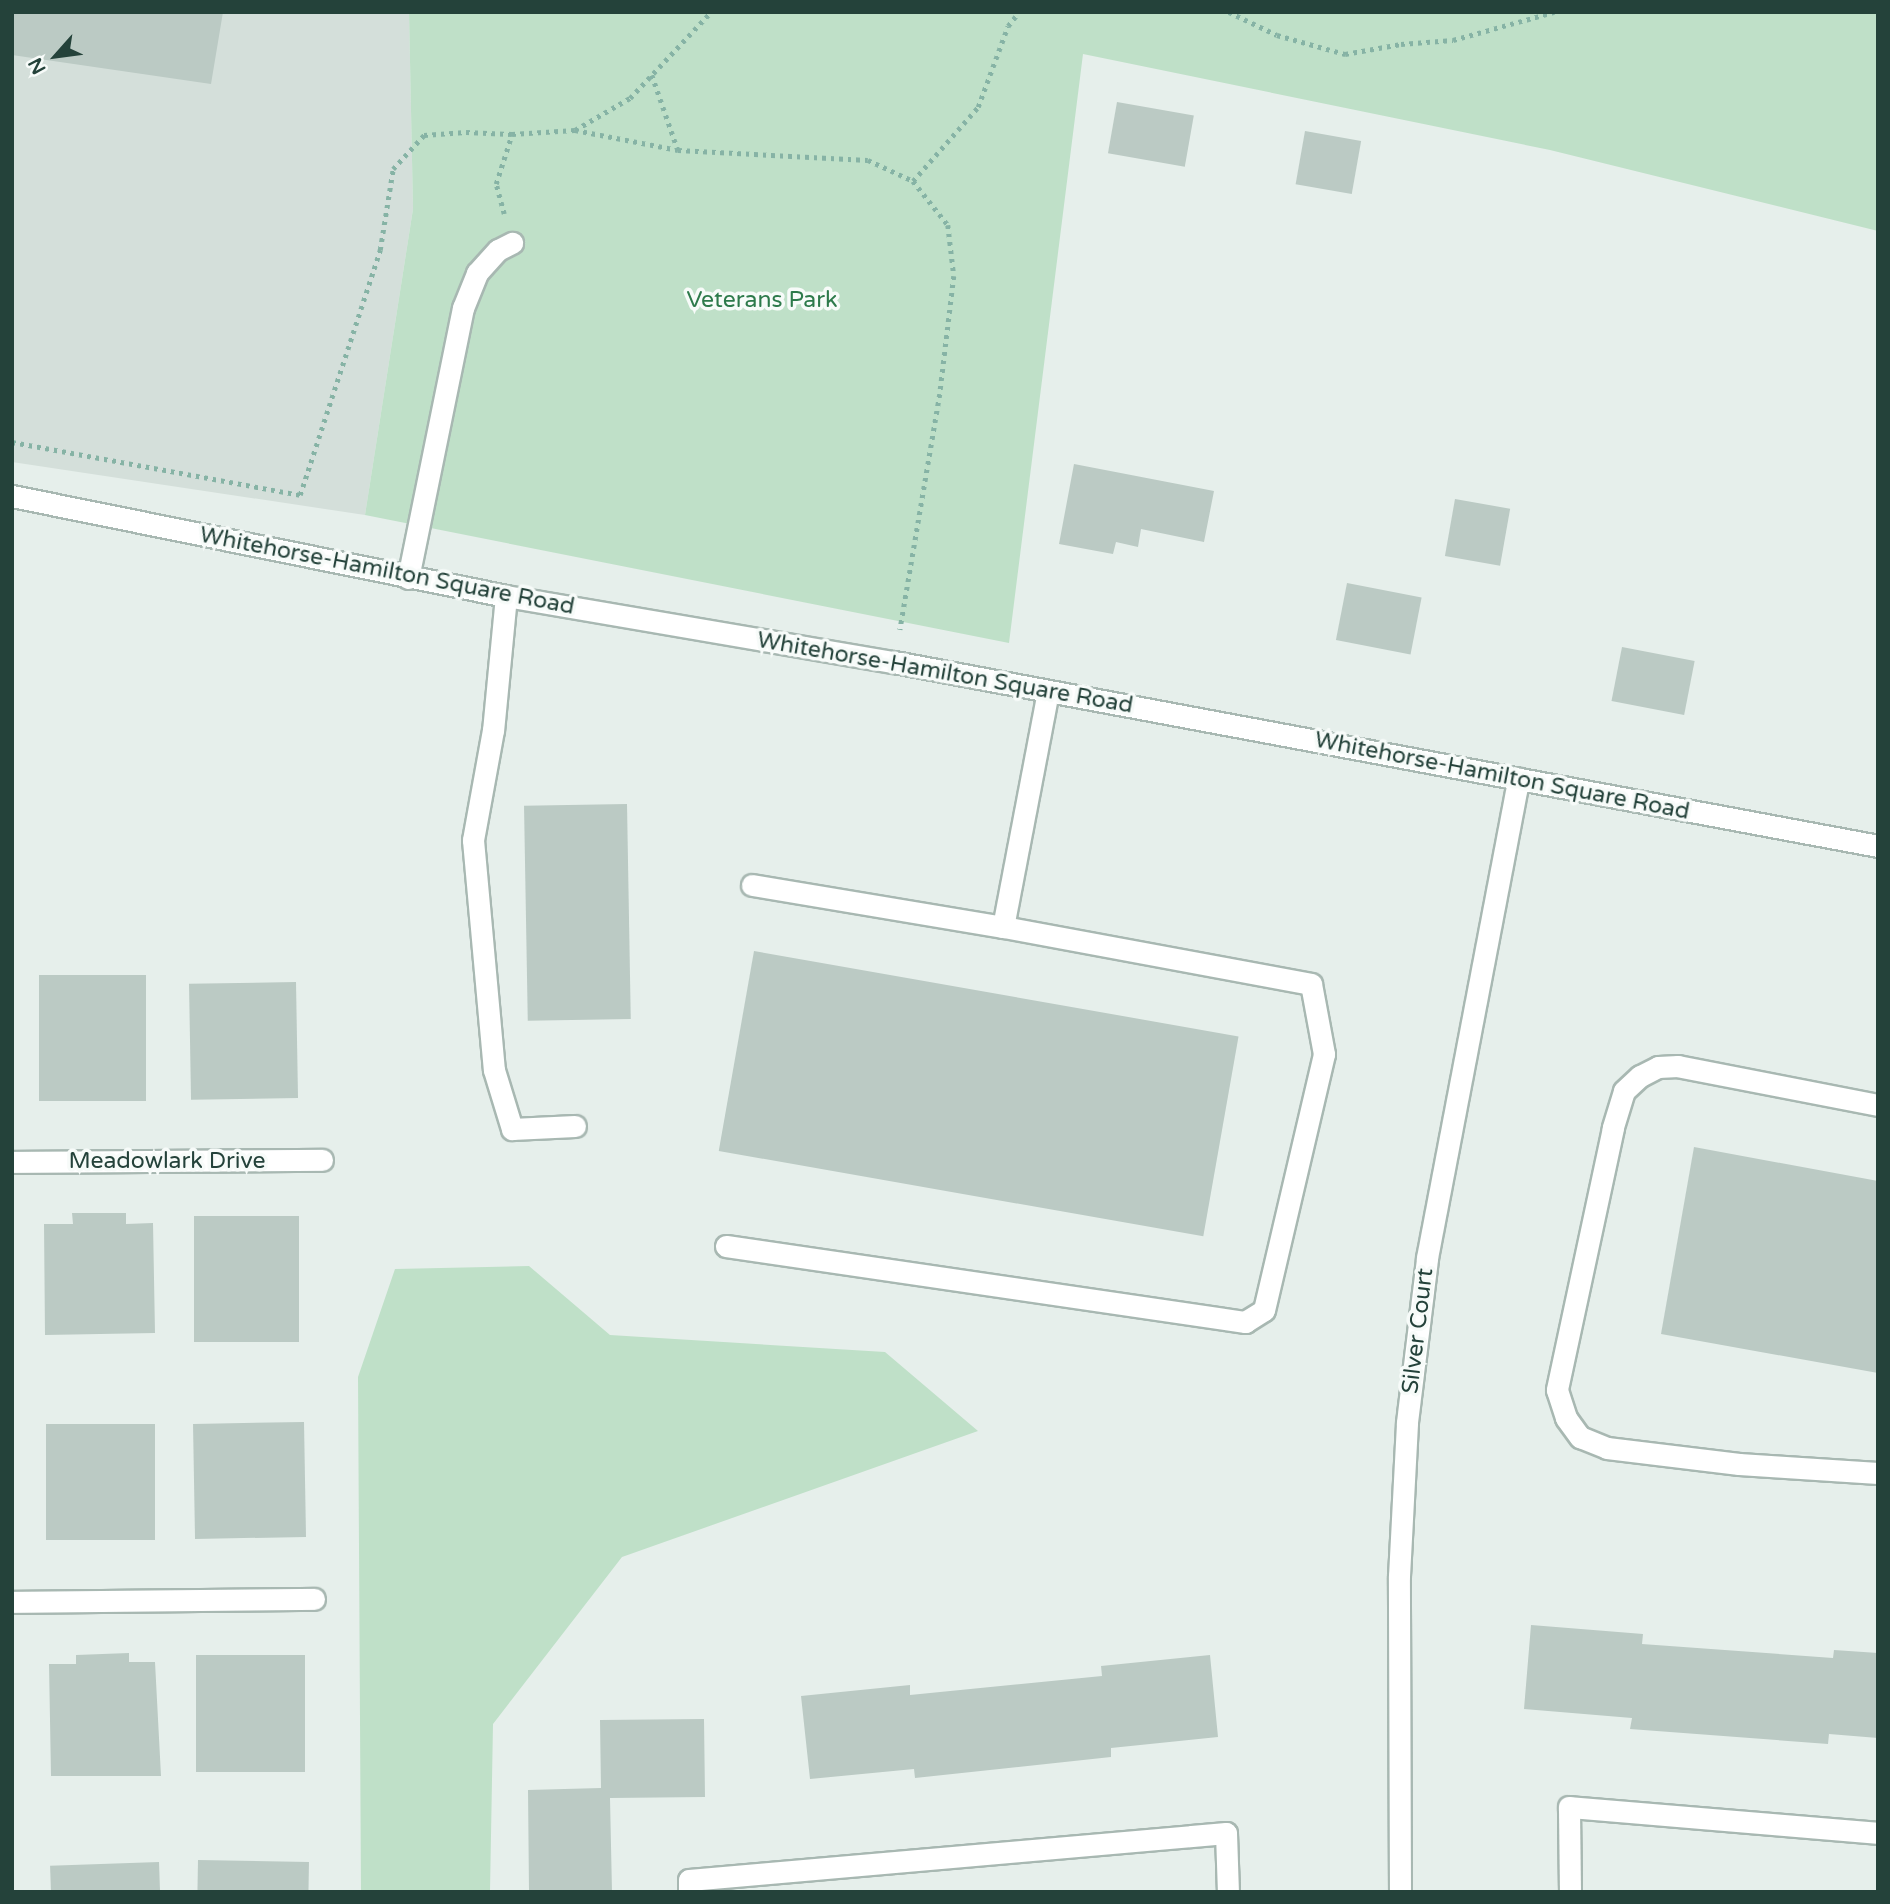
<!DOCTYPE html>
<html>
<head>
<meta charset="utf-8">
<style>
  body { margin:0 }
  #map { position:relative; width:1890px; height:1904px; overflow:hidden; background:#e6efeb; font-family:"Varela Round",sans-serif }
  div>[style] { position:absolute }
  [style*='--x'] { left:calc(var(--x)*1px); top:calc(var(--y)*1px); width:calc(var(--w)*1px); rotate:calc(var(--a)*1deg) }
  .built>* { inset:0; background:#d4dfda }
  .green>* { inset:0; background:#bfe0c8 }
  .building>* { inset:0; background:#bbcac4; transform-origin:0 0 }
  .path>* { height:4.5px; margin-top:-2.25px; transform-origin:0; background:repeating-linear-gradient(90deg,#86b3a5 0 3.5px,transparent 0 8.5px) }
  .roads { filter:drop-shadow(2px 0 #a8b8b2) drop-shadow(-2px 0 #a8b8b2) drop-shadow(0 2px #a8b8b2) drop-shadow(0 -2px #a8b8b2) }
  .lane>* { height:21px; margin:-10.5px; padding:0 10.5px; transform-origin:10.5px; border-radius:10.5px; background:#fff }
  .street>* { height:21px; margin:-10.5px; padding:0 10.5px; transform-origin:10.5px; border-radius:10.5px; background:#fff }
  .secondary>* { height:21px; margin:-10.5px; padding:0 10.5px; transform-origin:10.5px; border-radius:10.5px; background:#fff }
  span { translate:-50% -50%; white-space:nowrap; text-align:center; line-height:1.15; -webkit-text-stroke:7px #f7fbf9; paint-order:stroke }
  .park-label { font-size:23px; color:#2d7a4b }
  .street-label { font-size:23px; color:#24423a }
  .frame { position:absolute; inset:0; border:14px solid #24423a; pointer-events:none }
  .north { position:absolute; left:21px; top:21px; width:70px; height:70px; -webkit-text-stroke:5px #f7fbf9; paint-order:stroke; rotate:242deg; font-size:19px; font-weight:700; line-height:28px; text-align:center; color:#24423a }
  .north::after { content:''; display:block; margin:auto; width:24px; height:32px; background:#24423a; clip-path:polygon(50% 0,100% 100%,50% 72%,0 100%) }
</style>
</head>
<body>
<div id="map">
  <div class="built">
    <div style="clip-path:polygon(12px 12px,409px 12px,413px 209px,365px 515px,12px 462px)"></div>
  </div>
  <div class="green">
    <div style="clip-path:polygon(409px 12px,1878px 12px,1878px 231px,1550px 150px,1083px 54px,1009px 643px,365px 515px,413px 209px)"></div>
    <div style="clip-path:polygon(529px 1266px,610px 1335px,885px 1352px,978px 1431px,622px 1557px,493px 1724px,490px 1892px,361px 1892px,358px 1377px,395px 1269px)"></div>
  </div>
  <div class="building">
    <div style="clip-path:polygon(12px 12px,223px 12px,211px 84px,12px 55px)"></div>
    <div style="left:1117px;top:102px;width:78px;height:52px;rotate:10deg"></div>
    <div style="left:1305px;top:131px;width:57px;height:54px;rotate:10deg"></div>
    <div style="clip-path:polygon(1074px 464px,1214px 491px,1204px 542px,1141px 529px,1138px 547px,1116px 542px,1113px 554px,1059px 544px)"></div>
    <div style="left:1455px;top:499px;width:56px;height:58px;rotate:10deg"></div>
    <div style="left:1347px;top:583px;width:76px;height:58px;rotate:11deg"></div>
    <div style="left:1622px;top:647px;width:74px;height:55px;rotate:11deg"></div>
    <div style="left:627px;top:804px;width:215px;height:103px;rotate:89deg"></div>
    <div style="left:754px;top:951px;width:492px;height:203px;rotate:10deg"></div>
    <div style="left:146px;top:975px;width:126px;height:107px;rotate:90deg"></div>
    <div style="left:296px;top:982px;width:116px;height:107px;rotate:89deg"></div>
    <div style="clip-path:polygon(1694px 1147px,1878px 1181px,1878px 1373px,1661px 1334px)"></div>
    <div style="clip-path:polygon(72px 1213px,126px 1213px,126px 1224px,153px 1223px,155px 1333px,45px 1335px,44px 1224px,73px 1224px)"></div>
    <div style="left:194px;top:1216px;width:105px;height:126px"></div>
    <div style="left:304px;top:1422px;width:115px;height:111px;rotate:89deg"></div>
    <div style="left:46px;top:1424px;width:109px;height:116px"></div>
    <div style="clip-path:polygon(1531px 1625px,1643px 1634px,1642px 1644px,1833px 1658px,1834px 1650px,1878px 1653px,1878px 1738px,1829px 1734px,1828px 1744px,1630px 1729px,1632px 1718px,1524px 1709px)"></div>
    <div style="clip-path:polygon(129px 1653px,129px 1662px,155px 1662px,161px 1776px,51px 1776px,49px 1664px,76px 1664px,76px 1655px)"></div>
    <div style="left:196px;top:1655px;width:109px;height:117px"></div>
    <div style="clip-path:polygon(1210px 1655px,1218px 1737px,1111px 1748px,1111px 1757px,915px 1778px,914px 1769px,810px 1779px,801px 1696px,910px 1685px,910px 1695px,1102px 1676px,1101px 1666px)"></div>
    <div style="clip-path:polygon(704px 1719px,705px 1797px,610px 1798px,612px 1892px,529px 1892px,528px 1790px,601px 1788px,600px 1720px)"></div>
    <div style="left:198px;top:1860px;width:111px;height:32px;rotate:1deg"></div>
    <div style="left:159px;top:1862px;width:30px;height:109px;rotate:88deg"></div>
  </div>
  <div class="path">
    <div style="--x:1229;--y:12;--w:53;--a:25.6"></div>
    <div style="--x:1277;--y:35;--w:71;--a:15.6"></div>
    <div style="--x:1345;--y:54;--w:57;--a:-10.1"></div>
    <div style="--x:1401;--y:44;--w:52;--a:-4.4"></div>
    <div style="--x:1453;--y:40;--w:105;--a:-15.5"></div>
    <div style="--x:652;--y:75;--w:79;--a:70.9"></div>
    <div style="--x:575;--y:130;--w:105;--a:11"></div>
    <div style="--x:678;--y:150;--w:190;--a:3"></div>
    <div style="--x:868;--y:160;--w:50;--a:25"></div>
    <div style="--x:913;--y:181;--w:56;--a:51.5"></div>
    <div style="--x:948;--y:225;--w:51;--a:83.3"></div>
    <div style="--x:954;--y:276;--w:119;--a:96.8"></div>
    <div style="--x:940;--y:394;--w:239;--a:99.6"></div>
    <div style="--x:913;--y:181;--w:98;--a:-48.7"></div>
    <div style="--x:978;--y:107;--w:86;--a:-69.7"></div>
    <div style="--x:1008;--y:26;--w:18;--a:-52"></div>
    <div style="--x:504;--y:214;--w:31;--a:-105"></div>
    <div style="--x:496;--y:184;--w:52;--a:-72.3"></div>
    <div style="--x:512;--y:134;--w:63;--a:-3.6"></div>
    <div style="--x:575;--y:130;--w:64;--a:-30.2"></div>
    <div style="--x:630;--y:98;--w:118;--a:-46.7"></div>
    <div style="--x:12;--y:442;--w:293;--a:10.4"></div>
    <div style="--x:300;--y:495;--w:258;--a:-71.9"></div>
    <div style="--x:380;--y:250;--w:82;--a:-80.9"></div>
    <div style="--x:393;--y:169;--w:46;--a:-47.6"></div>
    <div style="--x:424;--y:135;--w:42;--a:-4.1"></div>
    <div style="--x:466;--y:132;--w:46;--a:2.5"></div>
  </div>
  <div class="roads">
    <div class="lane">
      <div style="--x:408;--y:578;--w:276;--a:-78.5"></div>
      <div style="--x:463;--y:308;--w:38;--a:-68"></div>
      <div style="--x:477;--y:273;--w:31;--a:-48"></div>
      <div style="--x:498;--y:250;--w:16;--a:-27"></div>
      <div style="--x:506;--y:596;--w:135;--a:95.5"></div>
      <div style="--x:493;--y:730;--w:112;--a:100.3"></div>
      <div style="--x:473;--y:840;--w:231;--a:84.8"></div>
      <div style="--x:494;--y:1070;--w:62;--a:73"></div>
      <div style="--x:512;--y:1129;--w:63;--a:-2.7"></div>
      <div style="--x:752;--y:885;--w:254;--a:9.5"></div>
      <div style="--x:1878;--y:1105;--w:204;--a:-169"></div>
      <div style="--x:1678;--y:1066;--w:20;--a:177"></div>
      <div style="--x:1658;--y:1067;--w:20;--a:153"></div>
      <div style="--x:1640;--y:1076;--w:22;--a:137"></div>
      <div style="--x:1624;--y:1091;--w:39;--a:107"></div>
      <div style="--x:1613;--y:1128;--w:268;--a:102.1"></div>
      <div style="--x:1557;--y:1390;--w:29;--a:72"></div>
      <div style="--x:1566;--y:1418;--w:24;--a:54"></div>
      <div style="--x:1580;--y:1437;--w:29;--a:22"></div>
      <div style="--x:1607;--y:1448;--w:133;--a:6.9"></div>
      <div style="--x:1739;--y:1464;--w:139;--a:3.7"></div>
      <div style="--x:12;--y:1162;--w:310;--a:-0.4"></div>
      <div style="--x:726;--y:1246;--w:525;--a:8.33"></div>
      <div style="--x:1245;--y:1322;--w:22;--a:-32"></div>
      <div style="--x:1264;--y:1310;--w:263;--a:-76.8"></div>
      <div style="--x:1324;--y:1054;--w:71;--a:-100.5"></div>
      <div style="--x:1311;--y:984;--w:313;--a:-169.5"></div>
      <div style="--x:1003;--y:927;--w:240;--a:-79.2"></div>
      <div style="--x:12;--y:1602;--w:302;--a:-0.6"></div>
      <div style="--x:689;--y:1892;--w:12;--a:-90"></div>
      <div style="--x:689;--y:1880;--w:539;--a:-5"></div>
      <div style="--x:1226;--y:1833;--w:59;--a:88.1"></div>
      <div style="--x:1570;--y:1892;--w:85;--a:-90.7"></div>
      <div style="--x:1569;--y:1807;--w:310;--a:4.8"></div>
    </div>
    <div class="street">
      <div style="--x:1400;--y:1892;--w:316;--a:-90.2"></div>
      <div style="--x:1399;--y:1576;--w:154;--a:-87"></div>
      <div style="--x:1407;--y:1422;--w:165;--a:-83"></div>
      <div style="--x:1427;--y:1258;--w:488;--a:-79.2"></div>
    </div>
    <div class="secondary">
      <div style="--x:12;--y:496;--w:504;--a:11.44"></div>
      <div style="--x:506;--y:596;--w:394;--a:9.7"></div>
      <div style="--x:894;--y:662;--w:1001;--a:10.59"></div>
    </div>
  </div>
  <div class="park-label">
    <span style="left:762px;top:300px">Veterans Park</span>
  </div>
  <div class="street-label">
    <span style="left:387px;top:571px;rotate:11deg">Whitehorse-Hamilton Square Road</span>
    <span style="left:945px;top:673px;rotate:10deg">Whitehorse-Hamilton Square Road</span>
    <span style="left:1502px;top:776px;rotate:11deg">Whitehorse-Hamilton Square Road</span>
    <span style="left:167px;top:1161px">Meadowlark Drive</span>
    <span style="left:1418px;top:1331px;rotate:-83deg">Silver Court</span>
  </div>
  <div class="frame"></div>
  <div class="north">N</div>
</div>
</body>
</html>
